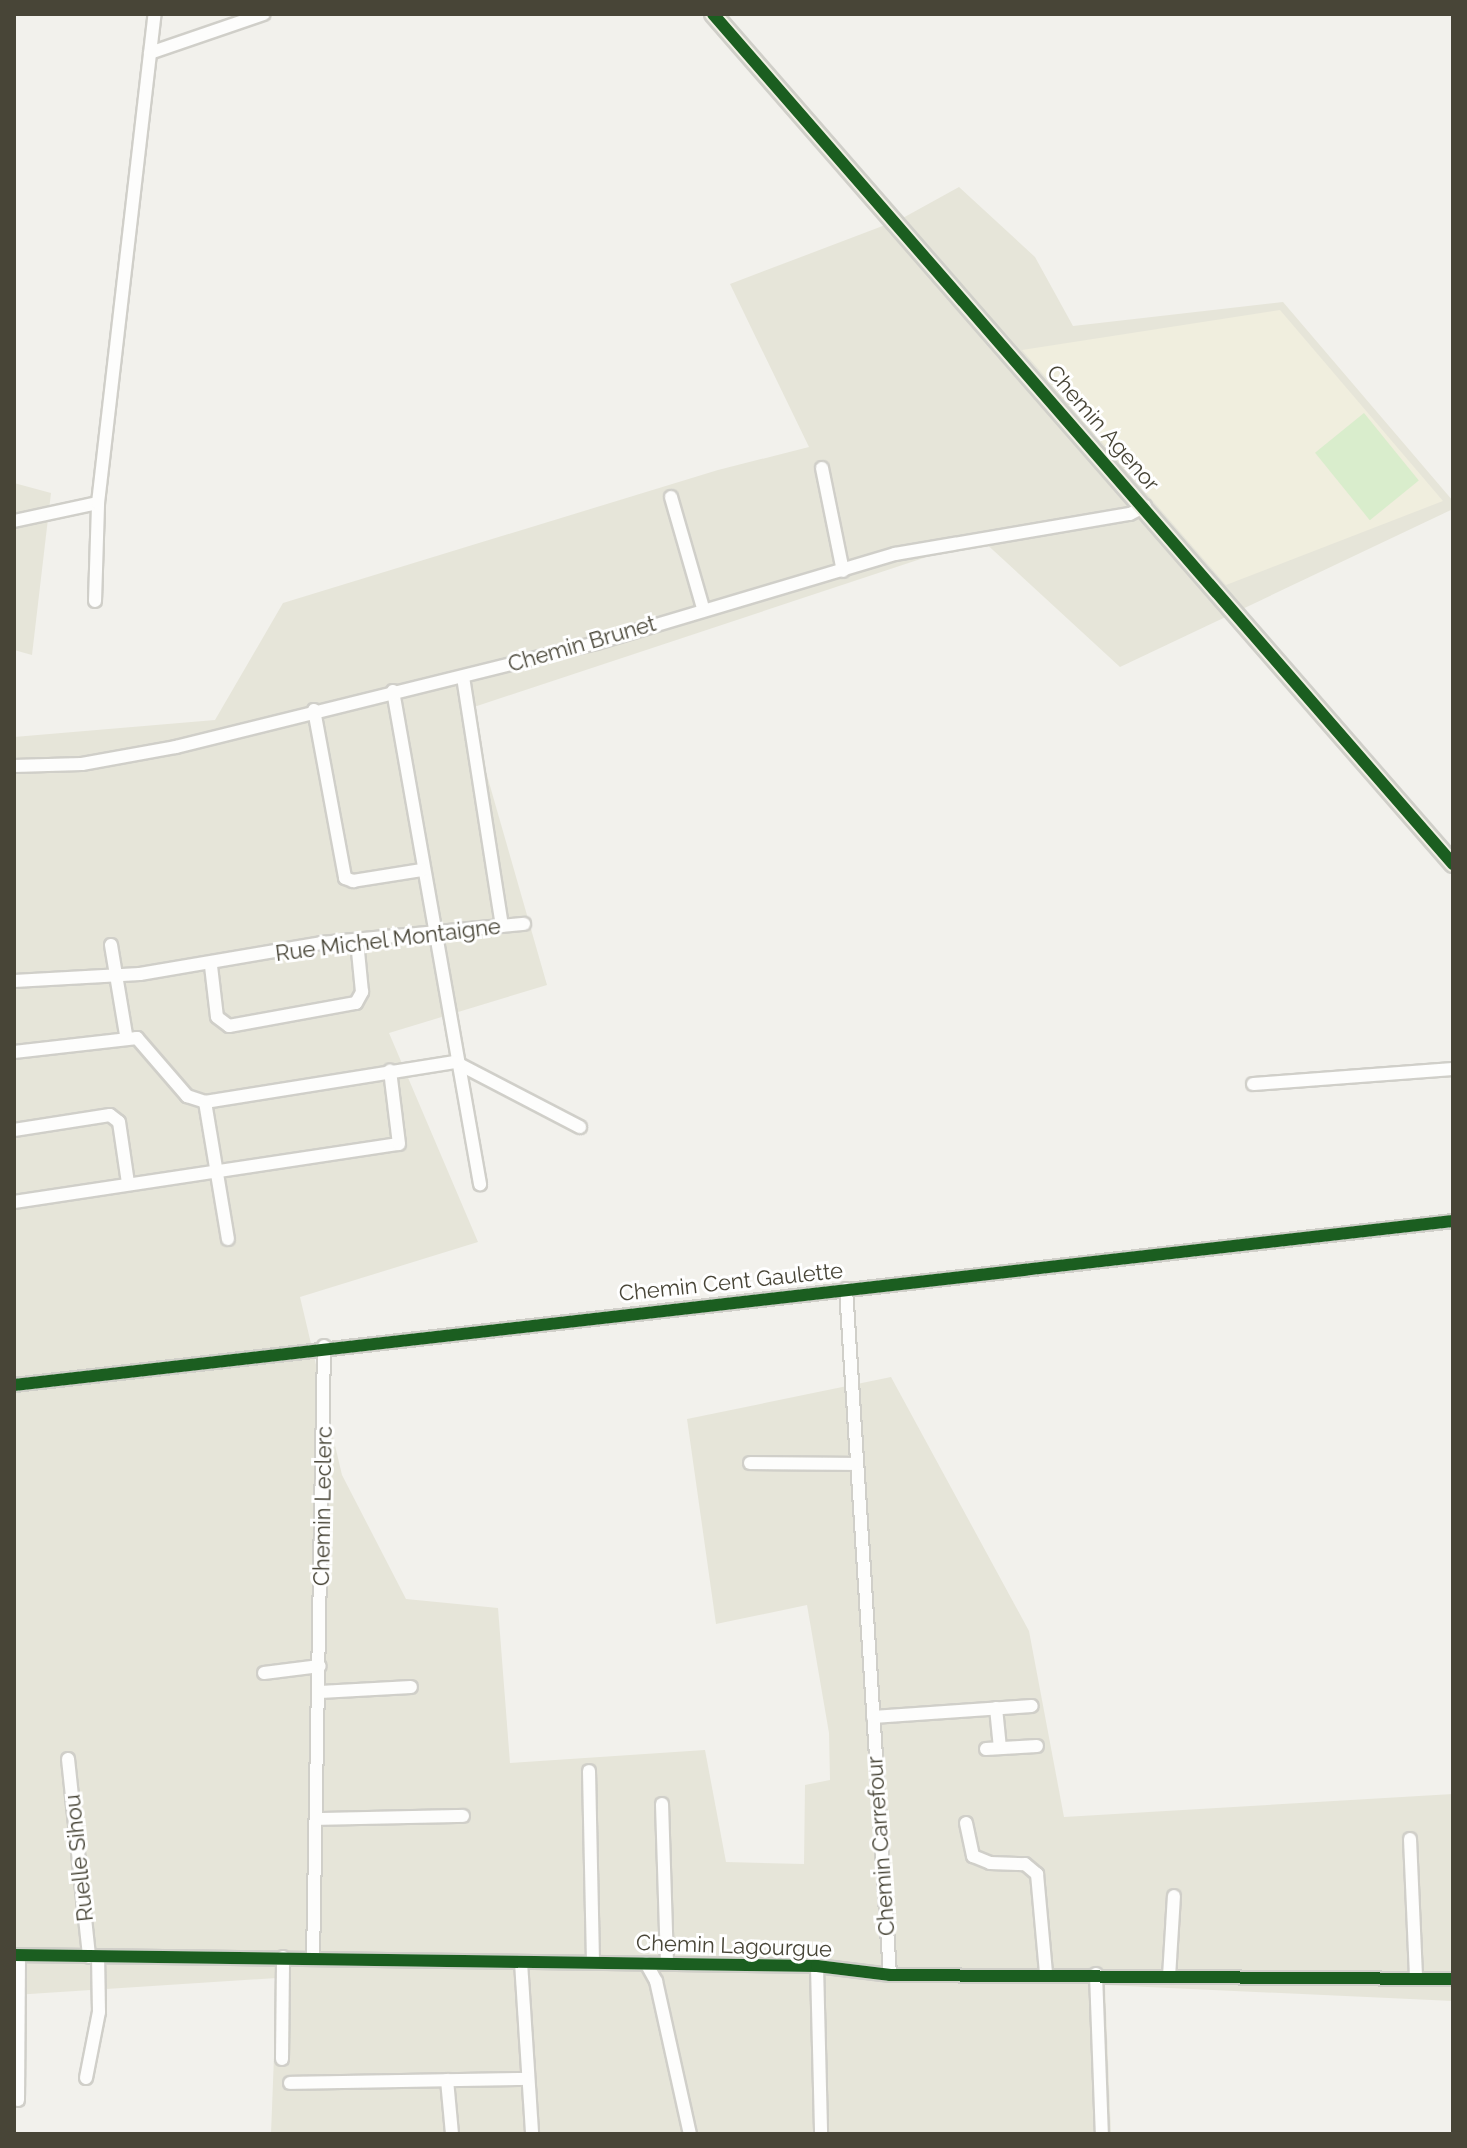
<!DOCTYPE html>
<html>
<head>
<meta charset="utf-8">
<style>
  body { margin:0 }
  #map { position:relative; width:1467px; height:2148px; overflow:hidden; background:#f2f1ec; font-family:Raleway,sans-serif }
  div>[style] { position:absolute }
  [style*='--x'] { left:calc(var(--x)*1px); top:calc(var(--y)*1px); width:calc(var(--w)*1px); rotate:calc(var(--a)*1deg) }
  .residential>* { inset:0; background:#e6e5d9 }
  .education>* { inset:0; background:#f0eede }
  .green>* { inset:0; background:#d9edcc; transform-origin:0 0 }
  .roads { filter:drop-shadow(2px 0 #d0cfc9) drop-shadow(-2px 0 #d0cfc9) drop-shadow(0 2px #d0cfc9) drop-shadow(0 -2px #d0cfc9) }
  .minor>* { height:12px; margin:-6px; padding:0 6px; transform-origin:6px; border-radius:6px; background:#fdfdfc }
  .major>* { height:16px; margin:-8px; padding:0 8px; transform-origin:8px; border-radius:8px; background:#f1f0e4 }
  .cycleway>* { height:12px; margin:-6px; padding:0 6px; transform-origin:6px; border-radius:6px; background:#1b5e20 }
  span { translate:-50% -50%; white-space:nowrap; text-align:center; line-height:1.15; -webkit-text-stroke:6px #fff; paint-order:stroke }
  .street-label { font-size:22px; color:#484537 }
  .frame { position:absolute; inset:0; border:16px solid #484537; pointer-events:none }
</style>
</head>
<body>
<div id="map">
  <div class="residential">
    <div style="clip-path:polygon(959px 187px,1035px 257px,1073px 326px,1283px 302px,1453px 501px,1453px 509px,1120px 667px,981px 539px,468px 709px,547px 985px,389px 1033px,478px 1242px,300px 1297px,342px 1475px,406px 1599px,498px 1608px,510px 1763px,705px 1750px,726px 1862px,804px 1864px,805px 1785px,830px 1780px,829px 1733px,807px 1605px,716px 1624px,687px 1419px,891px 1377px,1029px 1631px,1064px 1817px,1453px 1794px,1453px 2001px,1105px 1985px,1111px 2134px,271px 2134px,277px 1978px,14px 1995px,14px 737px,215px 720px,283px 603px,718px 470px,809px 447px,730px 284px,901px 219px)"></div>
    <div style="clip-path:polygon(14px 483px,51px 493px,32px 655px,14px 650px)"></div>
  </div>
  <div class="education">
    <div style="clip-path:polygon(1280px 310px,1443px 501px,1226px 585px,1022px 350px)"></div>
  </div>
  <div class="green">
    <div style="left:1364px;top:413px;width:87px;height:63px;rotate:51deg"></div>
  </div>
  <div class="roads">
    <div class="minor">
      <div style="--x:150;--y:53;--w:120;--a:-18.9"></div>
      <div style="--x:822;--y:468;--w:105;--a:78.5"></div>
      <div style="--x:671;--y:497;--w:116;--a:73.9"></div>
      <div style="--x:14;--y:521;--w:86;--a:-12.1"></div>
      <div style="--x:95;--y:601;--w:98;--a:-88.2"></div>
      <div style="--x:98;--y:503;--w:492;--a:-83.4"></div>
      <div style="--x:463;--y:677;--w:252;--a:81.1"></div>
      <div style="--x:393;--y:691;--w:501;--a:79.99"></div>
      <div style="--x:314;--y:710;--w:171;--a:79.5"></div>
      <div style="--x:345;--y:878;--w:9;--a:21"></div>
      <div style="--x:353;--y:881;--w:70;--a:-9.1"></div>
      <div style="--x:14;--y:766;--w:68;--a:-1.7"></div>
      <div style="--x:82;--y:764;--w:96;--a:-10.3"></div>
      <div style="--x:176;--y:747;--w:433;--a:-13.9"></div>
      <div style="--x:596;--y:643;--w:312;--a:-16.6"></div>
      <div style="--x:895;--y:554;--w:238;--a:-9.7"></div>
      <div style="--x:1130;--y:514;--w:17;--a:-28"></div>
      <div style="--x:111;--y:945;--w:91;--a:80.5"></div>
      <div style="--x:211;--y:966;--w:51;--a:83.3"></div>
      <div style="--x:217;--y:1017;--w:15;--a:37"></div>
      <div style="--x:229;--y:1026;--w:129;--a:-10.3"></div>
      <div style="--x:356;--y:1003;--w:13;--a:-61"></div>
      <div style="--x:362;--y:992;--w:51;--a:-95.6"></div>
      <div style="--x:14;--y:981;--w:126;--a:-3.2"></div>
      <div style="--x:140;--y:974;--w:185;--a:-9.7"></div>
      <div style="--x:322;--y:943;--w:203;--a:-5.4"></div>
      <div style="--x:14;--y:1052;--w:124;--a:-6.5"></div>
      <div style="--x:137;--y:1038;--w:77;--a:49.2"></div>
      <div style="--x:187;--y:1096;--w:19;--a:18"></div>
      <div style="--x:205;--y:1102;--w:253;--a:-9.1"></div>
      <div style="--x:455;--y:1062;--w:141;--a:27.5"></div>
      <div style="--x:1253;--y:1084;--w:201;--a:-4.3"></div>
      <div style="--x:205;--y:1102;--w:139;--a:80.5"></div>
      <div style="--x:14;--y:1130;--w:97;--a:-8.9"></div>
      <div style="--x:110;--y:1115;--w:11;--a:38"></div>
      <div style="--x:119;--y:1122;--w:62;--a:81.6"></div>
      <div style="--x:14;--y:1202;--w:389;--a:-8.6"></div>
      <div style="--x:399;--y:1144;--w:74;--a:-97"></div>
      <div style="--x:846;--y:1289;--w:687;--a:86.33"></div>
      <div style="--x:14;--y:1385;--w:1448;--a:-6.5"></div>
      <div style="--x:750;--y:1463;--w:107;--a:0.5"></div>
      <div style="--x:264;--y:1673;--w:56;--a:-7.1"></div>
      <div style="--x:320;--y:1692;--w:91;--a:-3.1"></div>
      <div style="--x:996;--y:1708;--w:40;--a:84.3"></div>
      <div style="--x:873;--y:1717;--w:159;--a:-4"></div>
      <div style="--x:986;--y:1749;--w:51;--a:-3.4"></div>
      <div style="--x:68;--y:1759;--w:199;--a:83.9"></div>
      <div style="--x:589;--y:1771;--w:192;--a:88.8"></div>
      <div style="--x:662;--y:1804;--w:160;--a:88.2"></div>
      <div style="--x:317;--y:1819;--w:146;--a:-1.2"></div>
      <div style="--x:966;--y:1823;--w:34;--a:78"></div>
      <div style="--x:973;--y:1856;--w:18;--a:22"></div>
      <div style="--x:990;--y:1863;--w:35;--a:2"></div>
      <div style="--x:1025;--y:1864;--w:16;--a:40"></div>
      <div style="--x:1037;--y:1874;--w:99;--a:84.8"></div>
      <div style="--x:1410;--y:1839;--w:140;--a:87.5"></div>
      <div style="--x:14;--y:1955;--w:803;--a:0.78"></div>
      <div style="--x:817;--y:1966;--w:74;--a:7"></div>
      <div style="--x:890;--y:1975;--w:563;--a:0.41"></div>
      <div style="--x:313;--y:1959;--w:613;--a:-88.97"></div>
      <div style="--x:521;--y:1962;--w:172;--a:86.3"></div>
      <div style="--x:646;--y:1963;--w:21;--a:61"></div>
      <div style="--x:656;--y:1981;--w:157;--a:77.5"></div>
      <div style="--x:817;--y:1966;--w:168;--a:88.6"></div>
      <div style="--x:1096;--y:1974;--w:160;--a:87.9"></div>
      <div style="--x:1169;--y:1977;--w:81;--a:-86.5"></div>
      <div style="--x:282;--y:2059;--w:102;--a:-89.4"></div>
      <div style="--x:86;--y:2078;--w:67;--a:-78.9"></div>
      <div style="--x:99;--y:2012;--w:55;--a:-91"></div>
      <div style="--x:447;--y:2080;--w:54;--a:84.7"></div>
      <div style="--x:290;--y:2083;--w:237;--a:-1"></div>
      <div style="--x:18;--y:2100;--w:145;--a:-89.6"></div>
    </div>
    <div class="major">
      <div style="--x:713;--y:14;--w:1127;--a:48.96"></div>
    </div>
  </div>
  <div class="cycleway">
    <div style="--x:713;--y:14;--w:1127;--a:48.96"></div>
    <div style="--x:14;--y:1385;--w:1448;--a:-6.5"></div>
    <div style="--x:14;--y:1955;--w:803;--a:0.78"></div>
    <div style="--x:817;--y:1966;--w:74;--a:7"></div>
    <div style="--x:890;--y:1975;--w:563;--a:0.41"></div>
  </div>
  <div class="street-label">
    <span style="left:1103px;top:428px;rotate:49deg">Chemin Agenor</span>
    <span style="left:582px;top:644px;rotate:-16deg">Chemin Brunet</span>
    <span style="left:388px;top:940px;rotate:-7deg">Rue Michel Montaigne</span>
    <span style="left:731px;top:1282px;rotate:-6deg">Chemin Cent Gaulette</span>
    <span style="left:323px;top:1506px;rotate:-89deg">Chemin Leclerc</span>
    <span style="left:881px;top:1846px;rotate:-94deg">Chemin Carrefour</span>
    <span style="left:79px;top:1858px;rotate:-96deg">Ruelle Sihou</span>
    <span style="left:734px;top:1946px;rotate:2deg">Chemin Lagourgue</span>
  </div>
  <div class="frame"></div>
</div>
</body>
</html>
